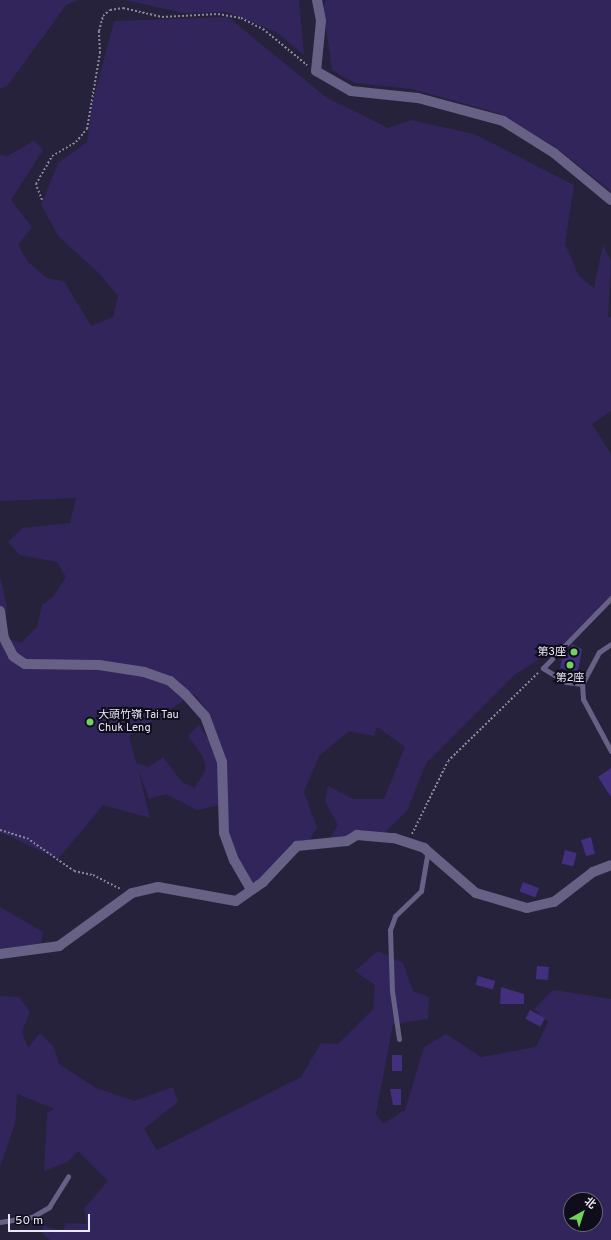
<!DOCTYPE html>
<html>
<head>
<meta charset="utf-8">
<style>
  body { margin:0 }
  #map { position:relative; width:611px; height:1240px; overflow:hidden; background:#26223c; font-family:Overpass,"Noto Sans SC",sans-serif }
  div>[style] { position:absolute }
  [style*='--x'] { left:calc(var(--x)*1px); top:calc(var(--y)*1px); width:calc(var(--w)*1px); rotate:calc(var(--a)*1deg) }
  .green>* { inset:0; background:#32255c }
  .building>* { inset:0; background:#422f7d; transform-origin:0 0 }
  .path>* { height:2px; margin-top:-1px; transform-origin:0; background:repeating-linear-gradient(90deg,#89869c 0 2px,transparent 0 4px) }
  .lane>* { height:5px; margin:-2.5px; padding:0 2.5px; transform-origin:2.5px; border-radius:2.5px; background:#666185 }
  .street>* { height:10px; margin:-5px; padding:0 5px; transform-origin:5px; border-radius:5px; background:#666185 }
  .dots>* { width:11px; height:11px; translate:-50% -50%; box-sizing:border-box; border:2px solid #0f0d19; border-radius:50% }
  span { translate:-50% -50%; white-space:nowrap; text-align:center; line-height:1.15; -webkit-text-stroke:4px #0f0d19; paint-order:stroke }
  .poi-label { font-size:11px; color:#e9e7f9 }
  .right { translate:-100% -50%; text-align:right }
  .left { translate:0 -50%; text-align:left }
  .north { position:absolute; left:563px; top:1192px; width:40px; height:40px; box-sizing:border-box; background:#0f0d19; border:1px solid #666473; border-radius:50%; rotate:39deg; font-size:11px; font-weight:700; line-height:16px; text-align:center; color:#e9e7f9 }
  .north::after { content:''; display:block; margin:auto; width:14px; height:18px; background:#72d25e; clip-path:polygon(50% 0,100% 100%,50% 72%,0 100%) }
  .scale { position:absolute; left:8px; top:1214px; width:82px; height:18px; box-sizing:border-box; border:2px solid #e9e7f9; border-top:0; padding-left:5px; font-size:12px; line-height:14px; white-space:nowrap; color:#e9e7f9; -webkit-text-stroke:3px #0f0d19; paint-order:stroke }
</style>
</head>
<body>
<div id="map">
  <div class="green">
    <div style="clip-path:polygon(0 0,78px 0,66px 5px,8px 85px,0 89px)"></div>
    <div style="clip-path:polygon(125px 0,299px 0,304px 55px,276px 32px,227px 12px,184px 13px)"></div>
    <div style="clip-path:polygon(326px 0,611px 0,611px 191px,555px 147px,498px 113px,412px 89px,355px 83px,332px 70px,323px 7px)"></div>
    <div style="clip-path:polygon(evenodd,228px 17px,327px 98px,388px 128px,411px 120px,474px 134px,574px 185px,565px 244px,579px 276px,594px 288px,603px 245px,611px 261px,608px 318px,611px 317px,611px 411px,592px 424px,611px 454px,611px 596px,572px 639px,514px 675px,426px 763px,407px 811px,383px 834px,329px 839px,338px 825px,325px 801px,328px 786px,353px 799px,384px 799px,405px 747px,377px 727px,374px 736px,349px 731px,319px 756px,304px 792px,317px 827px,306px 846px,251px 890px,232px 856px,225px 804px,197px 810px,166px 794px,149px 799px,138px 769px,150px 818px,103px 805px,58px 859px,0 832px,0 575px,7px 607px,4px 638px,21px 643px,37px 627px,42px 605px,53px 597px,66px 577px,57px 562px,20px 555px,8px 542px,22px 528px,70px 523px,76px 498px,0 501px,0 155px,7px 156px,34px 141px,43px 150px,11px 200px,32px 227px,18px 245px,28px 262px,47px 278px,64px 281px,91px 326px,113px 317px,118px 296px,100px 274px,59px 237px,41px 205px,58px 163px,87px 142px,92px 105px,114px 21px,228px 17px,194px 694px,204px 706px,214px 739px,207px 738px,199px 724px,188px 736px,203px 757px,206px 770px,194px 788px,182px 782px,163px 757px,148px 767px,136px 763px,129px 736px,194px 694px)"></div>
    <div style="clip-path:polygon(0 907px,43px 932px,40px 948px,0 953px)"></div>
    <div style="clip-path:polygon(evenodd,378px 951px,403px 963px,413px 991px,429px 997px,428px 1019px,393px 1024px,376px 1114px,383px 1124px,405px 1110px,424px 1047px,446px 1034px,481px 1057px,536px 1047px,548px 1022px,534px 1009px,553px 990px,611px 999px,611px 1240px,50px 1240px,42px 1233px,43px 1225px,62px 1232px,66px 1223px,87px 1224px,84px 1209px,108px 1181px,78px 1151px,67px 1162px,44px 1171px,47px 1113px,55px 1109px,17px 1094px,15px 1124px,0 1167px,0 996px,19px 997px,30px 1012px,22px 1032px,28px 1048px,40px 1033px,54px 1047px,59px 1064px,96px 1088px,134px 1101px,173px 1087px,178px 1102px,144px 1129px,157px 1150px,301px 1077px,321px 1043px,338px 1044px,373px 1009px,375px 985px,355px 971px,378px 951px,571px 1200px,595px 1200px,595px 1224px,571px 1224px,571px 1200px)"></div>
  </div>
  <div class="building">
    <div style="clip-path:polygon(572px 644px,582px 649px,578px 671px,560px 668px,562px 659px,565px 659px)"></div>
    <div style="clip-path:polygon(611px 768px,611px 797px,598px 777px)"></div>
    <div style="clip-path:polygon(591px 837px,595px 854px,586px 856px,581px 840px)"></div>
    <div style="left:565px;top:850px;width:12px;height:14px;rotate:14deg"></div>
    <div style="left:523px;top:882px;width:17px;height:10px;rotate:21deg"></div>
    <div style="left:537px;top:966px;width:12px;height:13px;rotate:5deg"></div>
    <div style="left:478px;top:976px;width:18px;height:9px;rotate:16deg"></div>
    <div style="clip-path:polygon(501px 987px,524px 994px,524px 1004px,500px 1004px)"></div>
    <div style="left:530px;top:1010px;width:17px;height:10px;rotate:28deg"></div>
    <div style="left:392px;top:1055px;width:10px;height:16px"></div>
    <div style="clip-path:polygon(390px 1089px,401px 1089px,401px 1105px,393px 1105px)"></div>
  </div>
  <div class="path">
    <div style="--x:42;--y:200;--w:17;--a:-111"></div>
    <div style="--x:36;--y:184;--w:32;--a:-60"></div>
    <div style="--x:52;--y:156;--w:28;--a:-30"></div>
    <div style="--x:76;--y:142;--w:17;--a:-50"></div>
    <div style="--x:87;--y:129;--w:77;--a:-80.3"></div>
    <div style="--x:100;--y:53;--w:22;--a:-93"></div>
    <div style="--x:99;--y:31;--w:16;--a:-75"></div>
    <div style="--x:103;--y:16;--w:9;--a:-41"></div>
    <div style="--x:110;--y:10;--w:13;--a:-9"></div>
    <div style="--x:123;--y:8;--w:40;--a:13"></div>
    <div style="--x:162;--y:17;--w:56;--a:-3.1"></div>
    <div style="--x:218;--y:14;--w:23;--a:10"></div>
    <div style="--x:241;--y:18;--w:25;--a:27"></div>
    <div style="--x:263;--y:29;--w:57;--a:39.3"></div>
    <div style="--x:0;--y:830;--w:28;--a:17"></div>
    <div style="--x:27;--y:838;--w:57;--a:35.1"></div>
    <div style="--x:74;--y:871;--w:19;--a:12"></div>
    <div style="--x:93;--y:875;--w:30;--a:27"></div>
    <div style="--x:412;--y:834;--w:81;--a:-63.7"></div>
    <div style="--x:448;--y:761;--w:126;--a:-44.4"></div>
  </div>
  <div class="lane">
    <div style="--x:611;--y:644;--w:14;--a:146"></div>
    <div style="--x:599;--y:652;--w:36;--a:118"></div>
    <div style="--x:582;--y:684;--w:15;--a:86"></div>
    <div style="--x:583;--y:699;--w:59;--a:61.7"></div>
    <div style="--x:582;--y:684;--w:16;--a:-173"></div>
    <div style="--x:566;--y:682;--w:27;--a:-149"></div>
    <div style="--x:543;--y:668;--w:98;--a:-45.8"></div>
    <div style="--x:399;--y:1039;--w:49;--a:-98.3"></div>
    <div style="--x:392;--y:991;--w:61;--a:-91.9"></div>
    <div style="--x:390;--y:930;--w:15;--a:-70"></div>
    <div style="--x:395;--y:916;--w:36;--a:-44"></div>
    <div style="--x:421;--y:891;--w:42;--a:-80.3"></div>
    <div style="--x:0;--y:1222;--w:32;--a:-9"></div>
    <div style="--x:32;--y:1217;--w:20;--a:-30"></div>
    <div style="--x:49;--y:1207;--w:36;--a:-58"></div>
  </div>
  <div class="street">
    <div style="--x:317;--y:0;--w:21;--a:79"></div>
    <div style="--x:321;--y:21;--w:50;--a:95.7"></div>
    <div style="--x:316;--y:71;--w:40;--a:29.7"></div>
    <div style="--x:351;--y:91;--w:67;--a:6"></div>
    <div style="--x:418;--y:98;--w:88;--a:15.1"></div>
    <div style="--x:503;--y:121;--w:60;--a:32.1"></div>
    <div style="--x:554;--y:153;--w:74;--a:39.5"></div>
    <div style="--x:0;--y:611;--w:27;--a:82"></div>
    <div style="--x:4;--y:638;--w:20;--a:63"></div>
    <div style="--x:13;--y:656;--w:14;--a:34"></div>
    <div style="--x:25;--y:664;--w:74;--a:0.8"></div>
    <div style="--x:99;--y:665;--w:46;--a:8.8"></div>
    <div style="--x:144;--y:672;--w:28;--a:19"></div>
    <div style="--x:170;--y:681;--w:20;--a:41"></div>
    <div style="--x:185;--y:694;--w:30;--a:48"></div>
    <div style="--x:205;--y:716;--w:49;--a:69.7"></div>
    <div style="--x:222;--y:762;--w:71;--a:88.4"></div>
    <div style="--x:224;--y:833;--w:29;--a:70"></div>
    <div style="--x:234;--y:860;--w:34;--a:60"></div>
    <div style="--x:0;--y:954;--w:60;--a:-7.7"></div>
    <div style="--x:59;--y:946;--w:90;--a:-36"></div>
    <div style="--x:132;--y:893;--w:27;--a:-13"></div>
    <div style="--x:158;--y:887;--w:79;--a:10.2"></div>
    <div style="--x:236;--y:901;--w:33;--a:-35"></div>
    <div style="--x:263;--y:882;--w:50;--a:-46.6"></div>
    <div style="--x:297;--y:846;--w:50;--a:-5.7"></div>
    <div style="--x:347;--y:841;--w:12;--a:-31"></div>
    <div style="--x:357;--y:835;--w:37;--a:5"></div>
    <div style="--x:394;--y:838;--w:32;--a:18"></div>
    <div style="--x:424;--y:848;--w:69;--a:40.9"></div>
    <div style="--x:476;--y:893;--w:53;--a:16.4"></div>
    <div style="--x:527;--y:908;--w:28;--a:-13"></div>
    <div style="--x:554;--y:902;--w:49;--a:-37.6"></div>
    <div style="--x:593;--y:872;--w:19;--a:-21"></div>
  </div>
  <div class="dots">
    <div style="left:574px;top:652px;background:#72d25e"></div>
    <div style="left:570px;top:665px;background:#72d25e"></div>
    <div style="left:90px;top:722px;background:#72d25e"></div>
  </div>
  <div class="poi-label">
    <span class="right" style="left:566px;top:652px">第3座</span>
    <span style="left:570px;top:678px">第2座</span>
    <span class="left" style="left:98px;top:722px">大頭竹嶺 Tai Tau<br>Chuk Leng</span>
  </div>
  <div class="north">北</div>
  <div class="scale">50 m</div>
</div>
</body>
</html>
